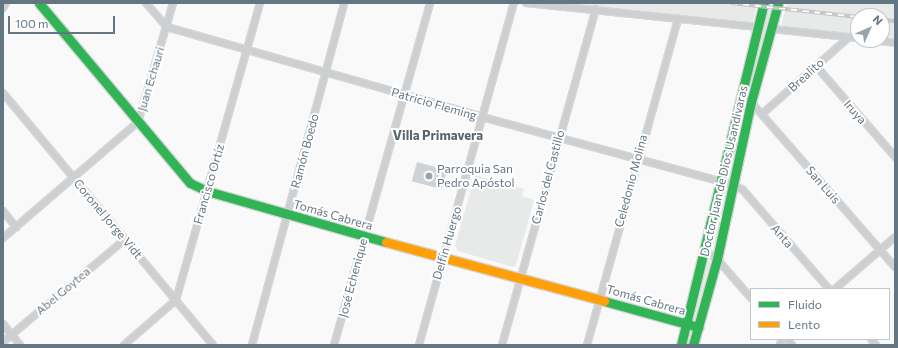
<!DOCTYPE html>
<html>
<head>
<meta charset="utf-8">
<style>
  body { margin:0 }
  #map { position:relative; width:898px; height:348px; overflow:hidden; background:#f9f9f9; font-family:Commissioner,sans-serif }
  div>[style] { position:absolute }
  [style*='--x'] { left:calc(var(--x)*1px); top:calc(var(--y)*1px); width:calc(var(--w)*1px); rotate:calc(var(--a)*1deg) }
  .built>* { inset:0; background:#e8e9e9 }
  .green>* { inset:0; background:#e8ebe6; transform-origin:0 0 }
  .building>* { inset:0; background:#d0d2d3; transform-origin:0 0 }
  .roads { filter:drop-shadow(1px 0 #d5d6d7) drop-shadow(-1px 0 #d5d6d7) drop-shadow(0 1px #d5d6d7) drop-shadow(0 -1px #d5d6d7) }
  .street>* { height:6px; margin:-3px; padding:0 3px; transform-origin:3px; border-radius:3px; background:#cecfd0 }
  .fast>* { height:9px; margin:-4.5px; padding:0 4.5px; transform-origin:4.5px; border-radius:4.5px; background:#30b455 }
  .slow>* { height:9px; margin:-4.5px; padding:0 4.5px; transform-origin:4.5px; border-radius:4.5px; background:#ff9f0a }
  .rail>* { height:3.5px; margin-top:-1.75px; transform-origin:0; background:repeating-linear-gradient(90deg,#fff 0 6px,#c3c5c6 0 12px); box-sizing:border-box; border-block:1px solid #c3c5c6 }
  .dots>* { width:11px; height:11px; translate:-50% -50%; box-sizing:border-box; border:2px solid #fff; border-radius:50% }
  span { translate:-50% -50%; white-space:nowrap; text-align:center; line-height:1.15; -webkit-text-stroke:4px #fff; paint-order:stroke }
  .street-label { font-size:12px; color:#657683 }
  .poi-label { font-size:12px; color:#657683 }
  .left { translate:0 -50%; text-align:left }
  .neighbourhood-label { font-size:13px; color:#57646e; font-weight:700 }
  .frame { position:absolute; inset:0; border:4px solid #657683; pointer-events:none }
  .legend { position:absolute; left:750px; top:288px; width:140px; height:52px; box-sizing:border-box; background:#fff; border:1px solid #c1c8cd; margin:0; padding:5px 7px; list-style:none; font-size:12px; color:#657683 }
  .legend li { display:flex; align-items:center; gap:8px; height:20px }
  .legend b { width:20px; border:1px solid #c1c8cd }
  .north { position:absolute; left:850px; top:8px; width:40px; height:40px; box-sizing:border-box; background:#fff; border:1px solid #c1c8cd; border-radius:50%; rotate:45deg; font-size:11px; font-weight:700; line-height:16px; text-align:center; color:#657683 }
  .north::after { content:''; display:block; margin:auto; width:14px; height:18px; background:#99a4ac; clip-path:polygon(50% 0,100% 100%,50% 72%,0 100%) }
  .scale { position:absolute; left:8px; top:16px; width:107px; height:18px; box-sizing:border-box; border:2px solid #657683; border-top:0; padding-left:5px; font-size:12px; line-height:14px; white-space:nowrap; color:#657683; -webkit-text-stroke:3px #fff; paint-order:stroke }
</style>
</head>
<body>
<div id="map">
  <div class="built">
    <div style="clip-path:polygon(563px 3px,757px 3px,753px 22px)"></div>
    <div style="clip-path:polygon(787px 3px,895px 3px,895px 38px,882px 37px,882px 16px,858px 16px,858px 34px,781px 26px)"></div>
    <div style="clip-path:polygon(475px 175px,524px 189px,522px 196px,534px 200px,516px 265px,513px 267px,458px 251px,455px 246px)"></div>
  </div>
  <div class="green">
    <div style="left:767px;top:9px;width:4px;height:80px;rotate:14deg"></div>
    <div style="clip-path:polygon(746px 105px,731px 179px,729px 179px,727px 177px,743px 108px)"></div>
    <div style="clip-path:polygon(724px 189px,728px 190px,714px 246px,711px 243px)"></div>
    <div style="clip-path:polygon(709px 260px,711px 263px,698px 318px,694px 320px,706px 262px)"></div>
  </div>
  <div class="building">
    <div style="left:417px;top:162px;width:31px;height:20px;rotate:15deg"></div>
  </div>
  <div class="roads">
    <div class="street">
      <div style="--x:146;--y:3;--w:32;--a:49"></div>
      <div style="--x:167;--y:27;--w:328;--a:15.9"></div>
      <div style="--x:482;--y:117;--w:261;--a:15.1"></div>
      <div style="--x:734;--y:185;--w:10;--a:29"></div>
      <div style="--x:743;--y:190;--w:131;--a:49"></div>
      <div style="--x:526;--y:3;--w:233;--a:5.9"></div>
      <div style="--x:3;--y:8;--w:6;--a:-59"></div>
      <div style="--x:772;--y:29;--w:86;--a:6"></div>
      <div style="--x:872;--y:40;--w:23;--a:7"></div>
      <div style="--x:816;--y:66;--w:121;--a:49"></div>
      <div style="--x:3;--y:93;--w:328;--a:50.2"></div>
      <div style="--x:741;--y:99;--w:10;--a:17"></div>
      <div style="--x:751;--y:102;--w:219;--a:48.9"></div>
      <div style="--x:762;--y:114;--w:116;--a:-41.5"></div>
      <div style="--x:3;--y:211;--w:21;--a:51"></div>
      <div style="--x:3;--y:238;--w:178;--a:-40.7"></div>
      <div style="--x:138;--y:122;--w:124;--a:-73.6"></div>
      <div style="--x:705;--y:251;--w:14;--a:34"></div>
      <div style="--x:717;--y:259;--w:52;--a:48.9"></div>
      <div style="--x:835;--y:289;--w:79;--a:-40.9"></div>
      <div style="--x:3;--y:324;--w:27;--a:51"></div>
      <div style="--x:787;--y:339;--w:8;--a:50"></div>
      <div style="--x:871;--y:339;--w:8;--a:50"></div>
      <div style="--x:3;--y:342;--w:158;--a:-40.1"></div>
      <div style="--x:124;--y:345;--w:69;--a:-40.9"></div>
      <div style="--x:176;--y:300;--w:309;--a:-74.2"></div>
      <div style="--x:252;--y:345;--w:354;--a:-74.9"></div>
      <div style="--x:334;--y:345;--w:355;--a:-74.3"></div>
      <div style="--x:419;--y:345;--w:355;--a:-74.5"></div>
      <div style="--x:502;--y:345;--w:349;--a:-74.4"></div>
      <div style="--x:587;--y:345;--w:339;--a:-74.4"></div>
      <div style="--x:780;--y:345;--w:6;--a:-72"></div>
    </div>
    <div class="fast">
      <div style="--x:39;--y:3;--w:235;--a:50"></div>
      <div style="--x:190;--y:183;--w:19;--a:25"></div>
      <div style="--x:207;--y:191;--w:186;--a:15.9"></div>
      <div style="--x:604;--y:301;--w:98;--a:15.5"></div>
      <div style="--x:681;--y:345;--w:352;--a:-76.4"></div>
      <div style="--x:693;--y:345;--w:89;--a:-74.4"></div>
      <div style="--x:717;--y:259;--w:161;--a:-77.8"></div>
      <div style="--x:751;--y:102;--w:103;--a:-74.7"></div>
    </div>
    <div class="slow">
      <div style="--x:386;--y:242;--w:226;--a:15.1"></div>
    </div>
  </div>
  <div class="rail">
    <div style="--x:731;--y:3;--w:128;--a:6.3"></div>
    <div style="--x:882;--y:20;--w:13;--a:4"></div>
  </div>
  <div class="dots">
    <div style="left:429px;top:176px;background:#99a4ac"></div>
  </div>
  <div class="street-label">
    <span style="left:806px;top:75px;rotate:-42deg">Brealito</span>
    <span style="left:151px;top:79px;rotate:-73deg">Juan Echauri</span>
    <span style="left:434px;top:104px;rotate:16deg">Patricio Fleming</span>
    <span style="left:855px;top:112px;rotate:49deg">Iruya</span>
    <span style="left:305px;top:151px;rotate:-75deg">Ramón Boedo</span>
    <span style="left:724px;top:171px;rotate:-77deg">Doctor Juan de Dios Usandivaras</span>
    <span style="left:548px;top:177px;rotate:-75deg">Carlos del Castillo</span>
    <span style="left:631px;top:181px;rotate:-75deg">Celedonio Molina</span>
    <span style="left:209px;top:184px;rotate:-74deg">Francisco Ortíz</span>
    <span style="left:823px;top:185px;rotate:49deg">San Luis</span>
    <span style="left:333px;top:215px;rotate:16deg">Tomás Cabrera</span>
    <span style="left:108px;top:219px;rotate:50deg">Coronel Jorge Vidt</span>
    <span style="left:782px;top:236px;rotate:49deg">Anta</span>
    <span style="left:447px;top:243px;rotate:-74deg">Delfín Huergo</span>
    <span style="left:353px;top:278px;rotate:-75deg">José Echenique</span>
    <span style="left:63px;top:291px;rotate:-40deg">Abel Goytea</span>
    <span style="left:646px;top:300px;rotate:16deg">Tomás Cabrera</span>
  </div>
  <div class="poi-label">
    <span class="left" style="left:437px;top:176px">Parroquia San<br>Pedro Apóstol</span>
  </div>
  <div class="neighbourhood-label">
    <span style="left:438px;top:135px">Villa Primavera</span>
  </div>
  <div class="frame"></div>
  <ul class="legend">
  <li><b style="height:5px;background:#30b455"></b>Fluido</li>
  <li><b style="height:5px;background:#ff9f0a"></b>Lento</li>
  </ul>
  <div class="north">N</div>
  <div class="scale">100 m</div>
</div>
</body>
</html>
